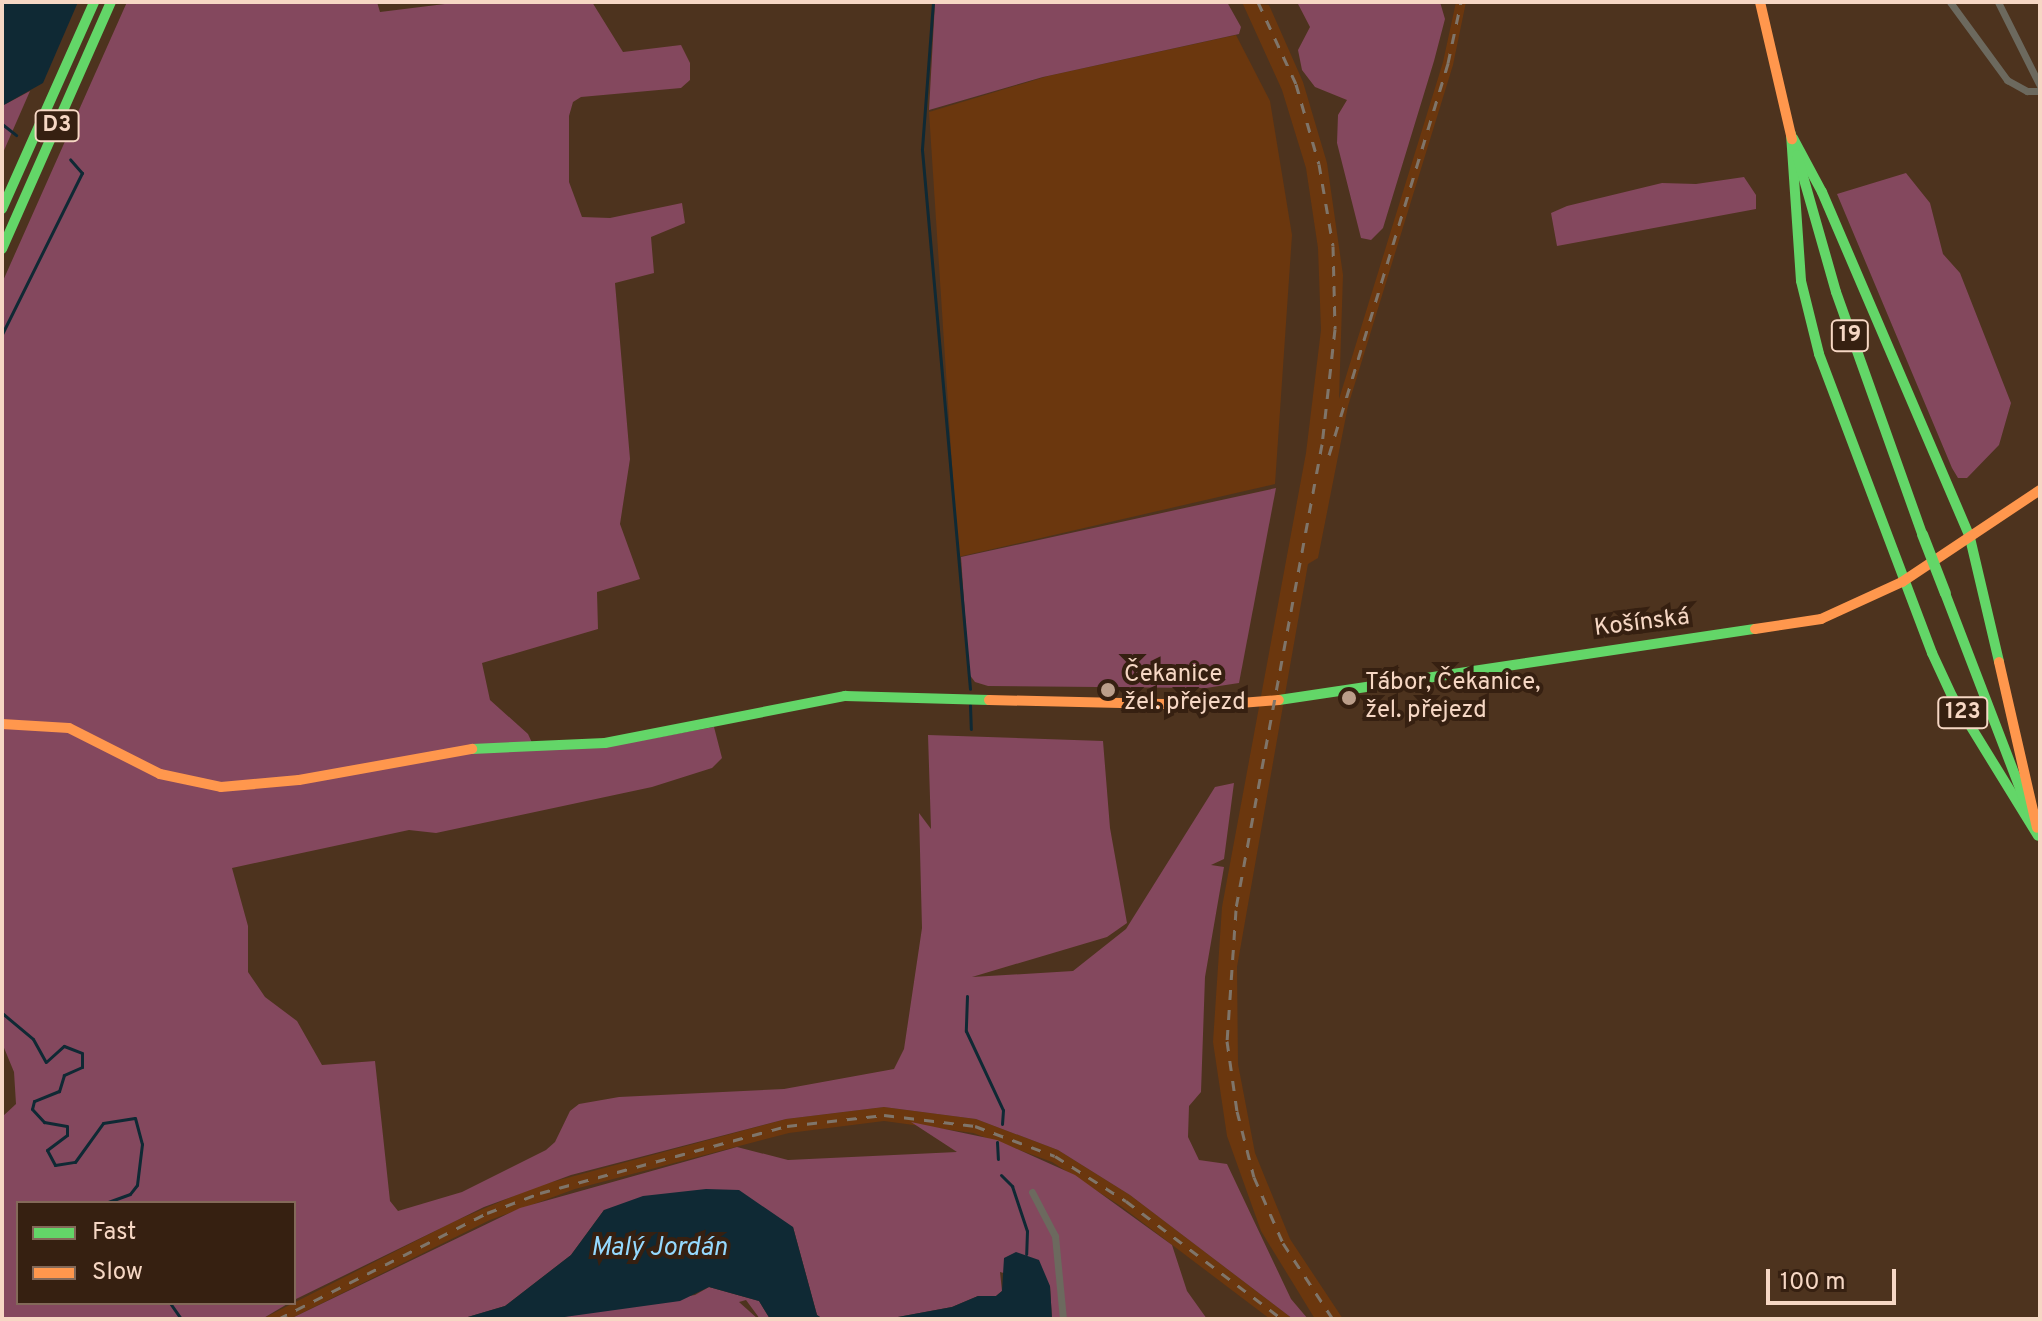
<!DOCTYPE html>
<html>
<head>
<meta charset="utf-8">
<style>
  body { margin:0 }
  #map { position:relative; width:2042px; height:1321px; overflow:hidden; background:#4d331e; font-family:Overpass,sans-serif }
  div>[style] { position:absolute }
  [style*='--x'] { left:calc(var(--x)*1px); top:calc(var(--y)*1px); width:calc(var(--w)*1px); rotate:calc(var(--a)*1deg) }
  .built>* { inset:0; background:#6b370e }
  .green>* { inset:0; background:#84485e }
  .water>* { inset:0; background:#0f2934 }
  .stream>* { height:3px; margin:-1.5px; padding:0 1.5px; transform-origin:1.5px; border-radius:1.5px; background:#0f2934 }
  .street>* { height:7px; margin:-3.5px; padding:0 3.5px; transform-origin:3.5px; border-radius:3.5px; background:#6c695e }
  .fast>* { height:10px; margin:-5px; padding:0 5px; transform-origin:5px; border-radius:5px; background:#63d668 }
  .slow>* { height:10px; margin:-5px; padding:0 5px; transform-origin:5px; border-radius:5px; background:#ff974d }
  .rail>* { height:3px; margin-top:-1.5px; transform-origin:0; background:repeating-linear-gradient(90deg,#7f756a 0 10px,transparent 0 20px) }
  .fast-bridge>* { height:11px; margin:-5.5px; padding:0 5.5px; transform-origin:5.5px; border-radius:5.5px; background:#63d668 }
  .dots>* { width:22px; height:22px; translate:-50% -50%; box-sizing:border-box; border:4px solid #362011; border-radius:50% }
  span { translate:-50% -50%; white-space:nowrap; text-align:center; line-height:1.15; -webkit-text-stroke:8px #362011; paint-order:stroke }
  .shield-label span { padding:2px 6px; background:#362011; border:2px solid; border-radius:6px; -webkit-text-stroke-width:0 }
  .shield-label { font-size:22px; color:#f6d7c4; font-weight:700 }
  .street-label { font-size:24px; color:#f6d7c4 }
  .poi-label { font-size:24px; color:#f6d7c4 }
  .left { translate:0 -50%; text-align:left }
  .water-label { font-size:26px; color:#95d9fe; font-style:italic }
  .frame { position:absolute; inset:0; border:4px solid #f6d7c4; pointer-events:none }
  .legend { position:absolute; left:16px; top:1201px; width:280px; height:104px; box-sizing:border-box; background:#362011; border:2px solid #836959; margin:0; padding:10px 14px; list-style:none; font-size:24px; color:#f6d7c4 }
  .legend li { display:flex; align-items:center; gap:16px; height:40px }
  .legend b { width:40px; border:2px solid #836959 }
  .scale { position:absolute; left:1766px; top:1269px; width:130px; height:36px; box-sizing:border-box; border:4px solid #f6d7c4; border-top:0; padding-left:10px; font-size:24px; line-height:28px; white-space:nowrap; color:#f6d7c4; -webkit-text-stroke:6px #362011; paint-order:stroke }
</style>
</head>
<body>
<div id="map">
  <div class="built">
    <div style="clip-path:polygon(1242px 2px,1269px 5px,1303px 82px,1327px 163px,1343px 275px,1339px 399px,1443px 62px,1456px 2px,1466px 2px,1453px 65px,1348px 406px,1318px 558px,1308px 564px,1237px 967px,1238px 1064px,1255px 1153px,1290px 1239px,1343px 1319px,1315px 1319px,1261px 1231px,1227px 1136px,1213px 1042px,1222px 907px,1306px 453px,1321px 330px,1318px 248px,1306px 168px,1282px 90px)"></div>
    <div style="clip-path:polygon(1236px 35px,1270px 101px,1292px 235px,1275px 484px,958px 557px,929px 112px,1048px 76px)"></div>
    <div style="clip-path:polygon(884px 1107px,976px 1119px,1058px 1150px,1130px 1195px,1293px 1319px,1270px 1319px,1122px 1207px,1052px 1162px,973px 1133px,884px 1121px,789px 1133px,575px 1189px,490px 1220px,290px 1319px,262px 1319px,455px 1221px,537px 1186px,786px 1119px)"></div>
  </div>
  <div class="green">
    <div style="clip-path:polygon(127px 2px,377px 2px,380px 12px,461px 2px,592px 2px,623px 52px,681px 45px,690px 63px,690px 80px,681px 88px,581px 97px,573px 102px,569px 116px,569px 182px,582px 217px,610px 218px,682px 203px,685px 223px,651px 237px,654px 273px,615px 283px,630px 459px,620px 524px,640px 579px,597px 592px,598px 629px,482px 663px,490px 700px,528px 734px,534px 747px,605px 747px,714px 727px,722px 758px,712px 768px,652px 787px,436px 833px,409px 830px,232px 868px,248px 926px,248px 972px,265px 997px,297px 1021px,322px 1065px,375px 1061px,390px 1201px,398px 1211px,462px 1192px,546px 1150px,555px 1142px,570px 1111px,579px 1104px,619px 1097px,784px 1089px,894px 1069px,904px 1049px,922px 928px,919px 813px,931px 829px,928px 735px,1103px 741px,1110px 828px,1127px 923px,1107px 937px,972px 977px,1073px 971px,1126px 929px,1215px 787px,1234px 783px,1224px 859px,1211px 865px,1224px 867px,1205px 977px,1201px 1092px,1189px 1106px,1188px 1137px,1199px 1160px,1227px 1164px,1291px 1299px,1308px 1319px,1293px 1319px,1130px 1195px,1058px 1150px,976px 1119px,884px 1107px,786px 1119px,571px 1175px,484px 1207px,294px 1300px,294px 1203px,18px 1203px,18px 1303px,289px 1303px,262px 1319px,2px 1319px,2px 1117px,16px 1104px,14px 1072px,2px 1043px,2px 283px)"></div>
    <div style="clip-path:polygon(935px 2px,1227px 2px,1241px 27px,1239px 34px,1043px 77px,929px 110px)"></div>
    <div style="clip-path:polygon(1297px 2px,1440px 2px,1445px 19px,1434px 61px,1383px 228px,1371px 240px,1361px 238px,1337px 143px,1338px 115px,1347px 100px,1315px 87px,1302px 70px,1298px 50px,1310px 27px)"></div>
    <div style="clip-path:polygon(30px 91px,2px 155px,2px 106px)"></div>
    <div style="clip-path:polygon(1906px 173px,1930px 203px,1943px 254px,1960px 273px,2011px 403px,1999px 445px,1967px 478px,1958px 478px,1952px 468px,1837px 194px)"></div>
    <div style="clip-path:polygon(1744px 177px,1756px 195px,1756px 209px,1557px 246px,1551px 213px,1567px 206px,1662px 183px,1696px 184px)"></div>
    <div style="clip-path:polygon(1276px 488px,1239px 683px,1206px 688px,988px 686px,975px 682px,969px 674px,961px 557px)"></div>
    <div style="clip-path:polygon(911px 1122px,997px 1140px,1075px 1175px,1172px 1245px,1187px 1291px,1207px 1319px,1052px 1319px,1050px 1286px,1000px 1272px,1002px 1291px,996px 1296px,978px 1296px,952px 1307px,887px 1319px,823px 1319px,817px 1315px,793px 1227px,604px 1210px,571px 1255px,505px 1306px,461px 1319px,290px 1319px,520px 1208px,737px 1147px,788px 1160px,957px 1152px)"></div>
    <div style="clip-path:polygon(709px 1287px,759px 1301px,770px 1319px,760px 1319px,746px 1300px,739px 1302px,758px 1319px,550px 1319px,695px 1295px)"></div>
  </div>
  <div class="water">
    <div style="clip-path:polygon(2px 2px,78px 2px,43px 83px,2px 106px)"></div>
    <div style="clip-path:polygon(706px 1189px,739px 1190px,793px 1227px,817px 1315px,823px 1319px,770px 1319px,759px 1301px,709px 1287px,680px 1301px,550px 1319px,461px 1319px,505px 1306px,571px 1255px,604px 1210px,643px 1196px)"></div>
    <div style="clip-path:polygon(1016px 1252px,1039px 1260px,1050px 1286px,1052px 1319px,887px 1319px,952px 1307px,978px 1296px,996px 1296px,1002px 1291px,1004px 1258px)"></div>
  </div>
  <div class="stream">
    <div style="--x:933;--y:2;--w:148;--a:94.3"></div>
    <div style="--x:922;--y:150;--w:541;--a:84.91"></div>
    <div style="--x:2;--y:124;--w:18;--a:38"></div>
    <div style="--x:2;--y:334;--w:180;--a:-63.6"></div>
    <div style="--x:82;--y:173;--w:18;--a:-131"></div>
    <div style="--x:970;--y:705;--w:24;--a:88"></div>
    <div style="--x:967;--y:996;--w:35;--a:92"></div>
    <div style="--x:966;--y:1031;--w:87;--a:64.9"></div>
    <div style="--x:1003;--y:1110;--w:14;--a:94"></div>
    <div style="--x:2;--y:1013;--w:40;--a:40"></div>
    <div style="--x:33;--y:1039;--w:26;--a:61"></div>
    <div style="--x:46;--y:1062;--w:24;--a:-42"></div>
    <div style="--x:64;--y:1046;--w:19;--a:21"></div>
    <div style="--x:82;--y:1053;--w:14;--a:90"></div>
    <div style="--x:82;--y:1067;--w:20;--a:156"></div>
    <div style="--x:64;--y:1075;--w:17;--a:107"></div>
    <div style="--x:59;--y:1091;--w:27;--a:158"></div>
    <div style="--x:34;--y:1101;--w:8;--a:104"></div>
    <div style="--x:32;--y:1109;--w:18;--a:47"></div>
    <div style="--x:44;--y:1122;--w:23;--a:10"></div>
    <div style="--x:67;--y:1126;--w:9;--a:90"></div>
    <div style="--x:67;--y:1135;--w:25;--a:143"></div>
    <div style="--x:47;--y:1150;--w:17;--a:62"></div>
    <div style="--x:55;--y:1165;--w:20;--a:-9"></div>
    <div style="--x:75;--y:1162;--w:48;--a:-54.3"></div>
    <div style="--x:103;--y:1123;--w:32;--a:-9"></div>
    <div style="--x:135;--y:1118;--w:27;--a:75"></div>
    <div style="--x:142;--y:1144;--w:41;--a:97"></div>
    <div style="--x:137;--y:1185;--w:11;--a:128"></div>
    <div style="--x:130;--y:1194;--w:27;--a:160"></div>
    <div style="--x:997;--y:1142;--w:17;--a:87"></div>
    <div style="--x:1001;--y:1175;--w:16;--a:45"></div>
    <div style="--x:1012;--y:1186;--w:47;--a:71.6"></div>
    <div style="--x:1027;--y:1231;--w:23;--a:92"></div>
    <div style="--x:170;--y:1303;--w:19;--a:55"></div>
  </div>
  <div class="street">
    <div style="--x:1950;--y:2;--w:97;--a:53.8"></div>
    <div style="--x:2007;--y:80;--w:23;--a:29"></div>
    <div style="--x:2027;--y:91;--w:13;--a:0"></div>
    <div style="--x:1998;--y:2;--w:94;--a:63.4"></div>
    <div style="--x:1032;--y:1192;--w:50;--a:62.4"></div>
    <div style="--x:1055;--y:1236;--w:83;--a:84.5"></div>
  </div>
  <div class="fast">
    <div style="--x:1791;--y:134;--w:147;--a:86.1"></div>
    <div style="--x:1801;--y:281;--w:75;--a:76.1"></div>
    <div style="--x:1819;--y:354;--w:320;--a:69.3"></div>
    <div style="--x:1932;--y:653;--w:47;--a:65.1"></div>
    <div style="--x:1952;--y:696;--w:164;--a:58.4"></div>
    <div style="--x:1793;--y:138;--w:61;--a:61.8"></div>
    <div style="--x:1822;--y:192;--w:376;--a:66.8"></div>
    <div style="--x:1970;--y:538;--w:127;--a:76.8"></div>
    <div style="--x:1797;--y:155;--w:142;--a:74.1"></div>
    <div style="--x:1836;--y:292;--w:257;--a:70.4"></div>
    <div style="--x:2;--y:209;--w:227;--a:-66"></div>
    <div style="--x:2;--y:249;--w:270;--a:-66.2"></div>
    <div style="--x:1945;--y:593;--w:231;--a:69"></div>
    <div style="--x:1279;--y:700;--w:481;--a:-8.5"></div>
    <div style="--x:472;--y:749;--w:133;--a:-2.6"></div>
    <div style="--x:605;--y:743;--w:245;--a:-11.1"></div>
    <div style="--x:845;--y:696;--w:144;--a:1.6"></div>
  </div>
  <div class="slow">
    <div style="--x:1760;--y:2;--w:141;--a:76.9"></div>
    <div style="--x:1755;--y:629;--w:67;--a:-8.6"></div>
    <div style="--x:1821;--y:619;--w:89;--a:-24.6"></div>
    <div style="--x:1902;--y:582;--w:166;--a:-33.7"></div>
    <div style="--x:1999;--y:662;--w:170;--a:77.1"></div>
    <div style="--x:989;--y:700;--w:226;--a:1.3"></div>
    <div style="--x:1215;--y:705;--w:64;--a:-4.5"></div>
    <div style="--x:2;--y:724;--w:67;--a:3.4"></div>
    <div style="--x:69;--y:728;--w:102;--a:26.8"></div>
    <div style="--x:160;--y:774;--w:62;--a:12"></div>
    <div style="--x:221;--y:787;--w:78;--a:-5.1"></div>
    <div style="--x:299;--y:780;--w:176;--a:-10.2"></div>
  </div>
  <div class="rail">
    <div style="--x:1258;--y:2;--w:90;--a:65.1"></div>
    <div style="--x:1296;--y:84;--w:83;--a:74"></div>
    <div style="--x:1319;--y:164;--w:83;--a:80.3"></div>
    <div style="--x:1333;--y:246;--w:83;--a:88.6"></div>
    <div style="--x:1335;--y:329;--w:116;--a:96.4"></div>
    <div style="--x:1322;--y:444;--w:474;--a:100.5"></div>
    <div style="--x:1236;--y:910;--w:131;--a:93.9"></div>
    <div style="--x:1227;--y:1041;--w:71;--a:81.9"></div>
    <div style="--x:1237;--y:1111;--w:68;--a:75.6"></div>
    <div style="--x:1254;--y:1177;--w:72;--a:66.3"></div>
    <div style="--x:1283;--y:1243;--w:91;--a:56.7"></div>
    <div style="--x:1329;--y:455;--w:410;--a:-73.1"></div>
    <div style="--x:1448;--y:63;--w:62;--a:-78"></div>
    <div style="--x:278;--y:1319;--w:234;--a:-26.9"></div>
    <div style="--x:487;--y:1213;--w:57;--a:-20.7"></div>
    <div style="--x:540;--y:1193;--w:256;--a:-15.2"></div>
    <div style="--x:787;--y:1126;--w:98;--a:-6.5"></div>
    <div style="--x:884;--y:1115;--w:92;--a:6.9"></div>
    <div style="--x:975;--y:1126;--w:85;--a:20.6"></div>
    <div style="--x:1055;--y:1156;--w:84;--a:32.4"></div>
    <div style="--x:1126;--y:1201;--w:196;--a:37.1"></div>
  </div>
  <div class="fast-bridge">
    <div style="--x:1922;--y:534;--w:63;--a:68.7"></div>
  </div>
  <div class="dots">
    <div style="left:1108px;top:690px;background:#bb9e8a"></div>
    <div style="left:1349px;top:698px;background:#bb9e8a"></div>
  </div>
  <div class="shield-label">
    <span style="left:57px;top:126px">D3</span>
    <span style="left:1850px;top:336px">19</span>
    <span style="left:1963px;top:713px">123</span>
  </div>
  <div class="street-label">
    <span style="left:1642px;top:624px;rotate:-7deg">Košínská</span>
  </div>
  <div class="poi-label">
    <span class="left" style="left:1124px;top:690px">Čekanice<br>žel. přejezd</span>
    <span class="left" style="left:1365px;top:698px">Tábor, Čekanice,<br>žel. přejezd</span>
  </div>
  <div class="water-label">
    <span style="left:659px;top:1249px">Malý Jordán</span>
  </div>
  <div class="frame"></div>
  <ul class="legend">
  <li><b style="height:10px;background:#63d668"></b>Fast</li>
  <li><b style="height:10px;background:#ff974d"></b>Slow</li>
  </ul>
  <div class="scale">100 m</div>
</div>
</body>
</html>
